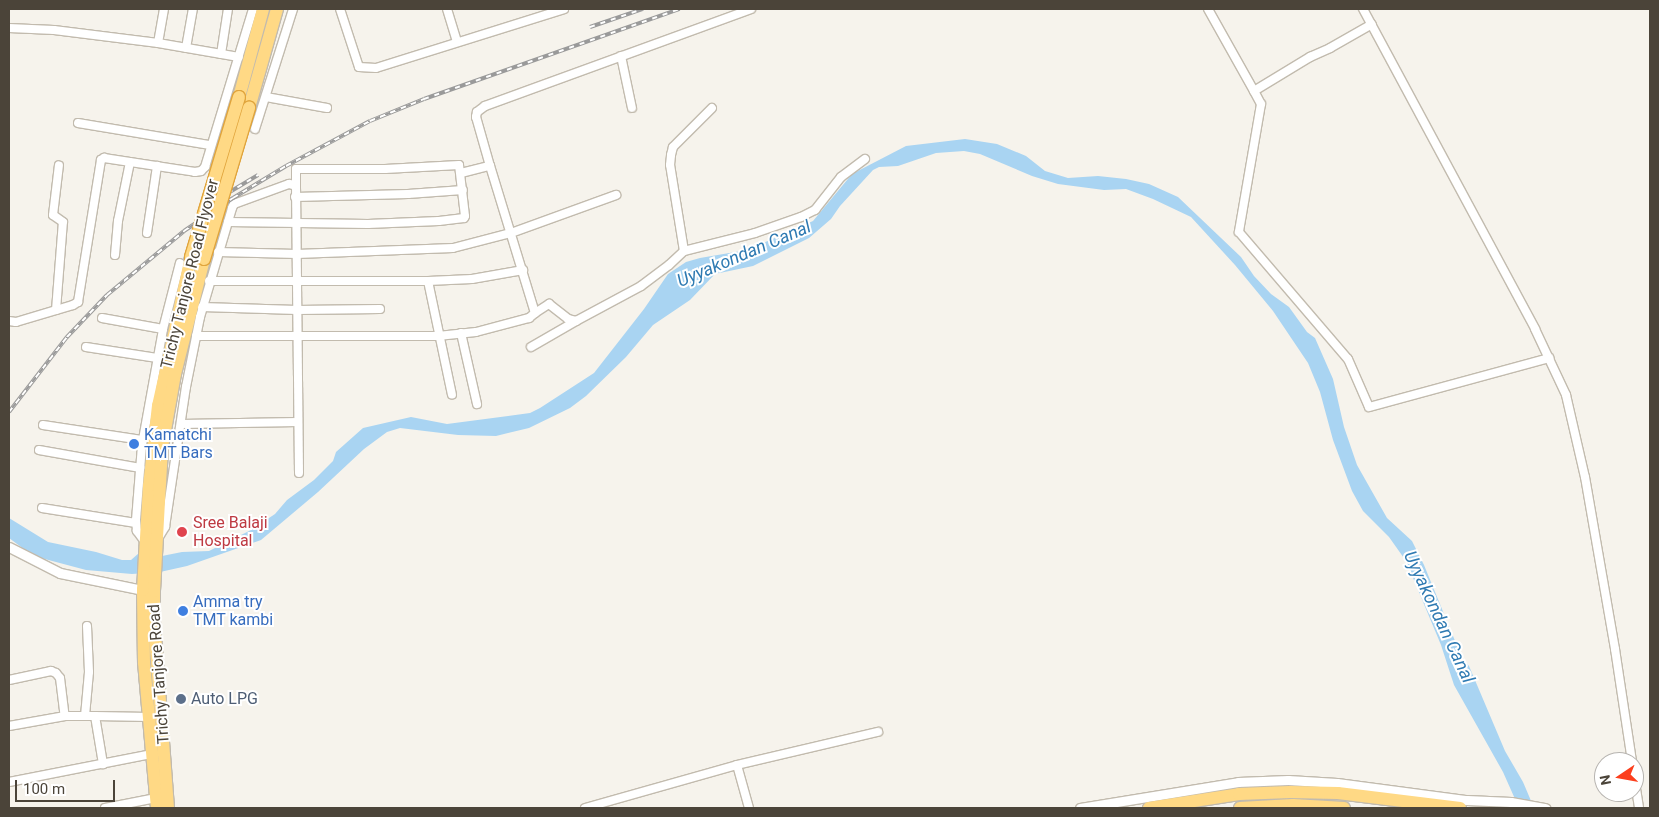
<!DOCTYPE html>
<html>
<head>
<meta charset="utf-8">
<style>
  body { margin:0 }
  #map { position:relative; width:1659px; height:817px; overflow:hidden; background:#f6f3ec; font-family:Roboto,sans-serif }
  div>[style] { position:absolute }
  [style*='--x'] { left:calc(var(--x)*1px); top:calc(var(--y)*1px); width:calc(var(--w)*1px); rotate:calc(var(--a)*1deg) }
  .water>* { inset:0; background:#a9d4f2 }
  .roads { filter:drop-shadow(1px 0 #c2bbae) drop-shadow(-1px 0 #c2bbae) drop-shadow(0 1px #c2bbae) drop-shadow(0 -1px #c2bbae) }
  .minor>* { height:8px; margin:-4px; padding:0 4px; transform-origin:4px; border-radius:4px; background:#fff }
  .tertiary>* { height:9px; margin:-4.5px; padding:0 4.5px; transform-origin:4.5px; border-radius:4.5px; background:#fff }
  .trunk>* { height:12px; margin:-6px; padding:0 6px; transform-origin:6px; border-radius:6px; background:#ffd985 }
  .rail>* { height:4px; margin-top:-2px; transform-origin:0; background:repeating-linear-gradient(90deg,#fff 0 5.5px,#9a9a9a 0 11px); box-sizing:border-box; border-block:1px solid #9a9a9a }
  .bridges { filter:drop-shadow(1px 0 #e0a43c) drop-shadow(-1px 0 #e0a43c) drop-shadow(0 1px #e0a43c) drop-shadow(0 -1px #e0a43c) }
  .trunk-bridge>* { height:12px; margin:-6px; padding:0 6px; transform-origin:6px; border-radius:6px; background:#ffd985 }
  .dots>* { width:14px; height:14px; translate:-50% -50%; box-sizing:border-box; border:2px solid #fff; border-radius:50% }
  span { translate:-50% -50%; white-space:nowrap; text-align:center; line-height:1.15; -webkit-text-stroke:4px #fff; paint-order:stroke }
  .street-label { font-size:16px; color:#4b4439 }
  .shop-label { font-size:16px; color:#366cbe }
  .left { translate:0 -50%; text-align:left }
  .health-label { font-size:16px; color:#be3a42 }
  .service-label { font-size:16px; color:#4e5e75 }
  .water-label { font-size:18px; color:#2e7ab2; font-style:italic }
  .frame { position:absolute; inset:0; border:10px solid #4b4439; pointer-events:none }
  .north { position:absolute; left:1594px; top:752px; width:50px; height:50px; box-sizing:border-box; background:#fff; border:1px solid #b7b4b0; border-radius:50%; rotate:258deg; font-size:14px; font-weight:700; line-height:20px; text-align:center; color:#4b4439 }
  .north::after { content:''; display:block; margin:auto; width:18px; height:22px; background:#fc3f1d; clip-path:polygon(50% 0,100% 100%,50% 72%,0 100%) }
  .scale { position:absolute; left:15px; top:780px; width:100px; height:22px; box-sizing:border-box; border:2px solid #4b4439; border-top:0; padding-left:6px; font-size:15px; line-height:18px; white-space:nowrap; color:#4b4439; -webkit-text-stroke:4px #fff; paint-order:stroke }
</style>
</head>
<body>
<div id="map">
  <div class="water">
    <div style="clip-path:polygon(965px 139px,997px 144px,1026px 156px,1045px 171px,1068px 178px,1098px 176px,1126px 179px,1149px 184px,1178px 197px,1241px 257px,1254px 276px,1271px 294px,1289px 307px,1307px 332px,1315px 338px,1333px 379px,1344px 427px,1357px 465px,1387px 518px,1412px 541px,1424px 565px,1462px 658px,1469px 666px,1505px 751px,1523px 782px,1534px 808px,1519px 808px,1503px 772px,1454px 685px,1441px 645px,1406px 561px,1389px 537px,1363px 511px,1352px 491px,1333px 440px,1320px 392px,1308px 363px,1273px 311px,1235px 265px,1191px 217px,1153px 199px,1126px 189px,1104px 190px,1058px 184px,1032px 176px,980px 154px,964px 151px,936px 153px,898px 166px,879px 167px,873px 170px,840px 206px,831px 219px,809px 238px,753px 266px,715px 274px,690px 300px,653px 325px,626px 357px,586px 396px,570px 408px,529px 428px,496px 436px,458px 435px,400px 428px,387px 432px,364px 449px,318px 492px,261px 540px,187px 566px,160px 572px,132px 574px,86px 570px,41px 558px,32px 555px,9px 538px,9px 518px,48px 542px,96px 552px,122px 560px,131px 560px,139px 553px,162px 556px,182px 552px,209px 551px,251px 530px,275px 514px,287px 500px,314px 480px,333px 461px,336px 452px,363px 428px,411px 417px,447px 424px,530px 413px,540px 408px,594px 373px,644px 309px,668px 274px,686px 262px,700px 258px,747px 250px,813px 221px,852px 174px,906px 146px)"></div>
  </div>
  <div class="roads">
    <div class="minor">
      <div style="--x:340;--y:9;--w:61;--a:71.9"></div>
      <div style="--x:359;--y:67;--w:17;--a:3"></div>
      <div style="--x:376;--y:68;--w:197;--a:-17.4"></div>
      <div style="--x:447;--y:9;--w:34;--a:73"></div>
      <div style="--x:1208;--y:9;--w:94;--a:60.7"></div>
      <div style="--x:1254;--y:91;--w:66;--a:-31.3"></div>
      <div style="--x:1310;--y:57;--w:22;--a:-24"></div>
      <div style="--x:1330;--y:48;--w:48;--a:-29.7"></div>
      <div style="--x:1363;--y:9;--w:363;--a:61.7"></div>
      <div style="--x:1535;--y:329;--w:73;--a:64.8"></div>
      <div style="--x:1566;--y:395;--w:84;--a:77"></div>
      <div style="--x:1585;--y:477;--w:175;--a:80.1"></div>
      <div style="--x:1615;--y:649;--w:114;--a:81.4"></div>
      <div style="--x:9;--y:28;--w:45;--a:2.5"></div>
      <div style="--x:54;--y:30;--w:105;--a:7.1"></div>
      <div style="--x:158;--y:43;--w:82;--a:9.8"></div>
      <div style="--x:158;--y:43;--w:35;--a:-80"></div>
      <div style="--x:186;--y:48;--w:40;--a:-80"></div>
      <div style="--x:221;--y:54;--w:46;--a:-81.2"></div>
      <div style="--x:621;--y:56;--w:53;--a:78.1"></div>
      <div style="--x:1254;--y:91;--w:15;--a:62"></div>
      <div style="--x:1261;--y:104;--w:130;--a:99.8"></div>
      <div style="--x:1239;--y:232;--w:167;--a:49.4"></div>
      <div style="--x:1348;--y:359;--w:52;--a:66.4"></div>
      <div style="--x:1369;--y:407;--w:187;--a:-15.2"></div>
      <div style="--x:266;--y:97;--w:62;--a:10.2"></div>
      <div style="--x:78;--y:123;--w:134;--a:9.5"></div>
      <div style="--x:255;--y:129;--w:126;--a:-72.4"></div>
      <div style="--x:461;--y:173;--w:30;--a:-14"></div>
      <div style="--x:295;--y:197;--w:113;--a:-1.5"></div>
      <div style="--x:408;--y:194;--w:55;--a:-4.2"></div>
      <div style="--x:228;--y:222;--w:140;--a:0.8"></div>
      <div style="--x:368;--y:224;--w:71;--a:-2.4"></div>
      <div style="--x:439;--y:221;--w:25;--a:-7"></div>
      <div style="--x:464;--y:218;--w:2;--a:-63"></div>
      <div style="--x:465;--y:216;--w:51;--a:-96.7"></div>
      <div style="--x:459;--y:165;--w:74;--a:176.9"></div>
      <div style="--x:385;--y:169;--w:89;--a:180"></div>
      <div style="--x:296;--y:169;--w:17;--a:90"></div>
      <div style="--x:147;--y:233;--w:68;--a:-81.5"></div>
      <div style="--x:684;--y:251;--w:87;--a:-99.2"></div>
      <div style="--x:670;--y:165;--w:10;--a:-84"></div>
      <div style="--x:671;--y:155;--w:8;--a:-76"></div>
      <div style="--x:673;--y:147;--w:55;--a:-45"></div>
      <div style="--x:218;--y:252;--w:79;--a:1.5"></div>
      <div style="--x:297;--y:254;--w:156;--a:-2.2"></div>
      <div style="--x:453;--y:248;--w:60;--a:-14.5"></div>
      <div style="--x:511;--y:233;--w:112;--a:-19.9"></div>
      <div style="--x:115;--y:255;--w:34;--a:-85"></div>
      <div style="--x:118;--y:221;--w:60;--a:-78.5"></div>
      <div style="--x:209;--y:281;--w:219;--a:0"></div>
      <div style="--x:428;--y:281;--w:44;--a:-2.6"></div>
      <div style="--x:472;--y:279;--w:52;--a:-10"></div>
      <div style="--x:428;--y:281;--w:116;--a:78.1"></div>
      <div style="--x:202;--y:307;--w:95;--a:1.8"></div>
      <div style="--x:297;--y:310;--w:83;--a:-0.7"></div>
      <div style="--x:56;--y:310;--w:88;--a:-85.5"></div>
      <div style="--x:63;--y:222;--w:12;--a:-145"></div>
      <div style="--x:53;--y:215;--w:50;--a:-83.2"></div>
      <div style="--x:535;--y:313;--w:17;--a:-33"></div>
      <div style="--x:549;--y:304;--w:24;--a:38"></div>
      <div style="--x:568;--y:319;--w:8;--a:14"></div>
      <div style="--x:576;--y:321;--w:74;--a:-28.3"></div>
      <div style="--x:641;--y:286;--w:35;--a:-37"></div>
      <div style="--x:669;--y:265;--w:21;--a:-43"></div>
      <div style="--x:684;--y:251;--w:73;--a:-14.2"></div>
      <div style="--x:755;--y:233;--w:49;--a:-19.2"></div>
      <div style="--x:801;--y:217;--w:16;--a:-27"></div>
      <div style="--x:815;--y:210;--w:42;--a:-51.8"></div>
      <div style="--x:841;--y:177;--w:30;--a:-37"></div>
      <div style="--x:102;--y:318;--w:62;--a:10.2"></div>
      <div style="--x:9;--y:321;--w:7;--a:8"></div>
      <div style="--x:16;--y:322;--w:59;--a:-16.6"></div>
      <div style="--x:73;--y:305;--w:6;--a:-31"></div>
      <div style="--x:78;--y:302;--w:144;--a:-80.8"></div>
      <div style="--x:101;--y:160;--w:4;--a:-34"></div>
      <div style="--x:104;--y:158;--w:92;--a:8.7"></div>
      <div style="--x:195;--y:172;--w:6;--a:-9"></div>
      <div style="--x:201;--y:171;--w:6;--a:-45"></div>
      <div style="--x:205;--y:167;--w:165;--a:-73.1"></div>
      <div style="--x:461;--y:333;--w:73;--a:77.3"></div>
      <div style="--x:196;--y:336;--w:242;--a:0"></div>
      <div style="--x:438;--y:336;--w:38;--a:-6"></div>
      <div style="--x:476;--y:332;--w:55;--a:-14.8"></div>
      <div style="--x:529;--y:318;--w:8;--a:-40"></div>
      <div style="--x:535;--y:313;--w:154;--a:-107"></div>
      <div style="--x:490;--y:166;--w:51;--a:-105.9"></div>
      <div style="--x:476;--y:117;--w:5;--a:-79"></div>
      <div style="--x:477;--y:112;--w:10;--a:-37"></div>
      <div style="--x:485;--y:106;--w:283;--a:-20"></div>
      <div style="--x:86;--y:347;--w:72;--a:8.8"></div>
      <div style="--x:531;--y:347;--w:52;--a:-30"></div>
      <div style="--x:181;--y:424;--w:117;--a:-1"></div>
      <div style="--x:43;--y:425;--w:100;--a:8.6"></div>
      <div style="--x:39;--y:450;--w:103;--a:10.1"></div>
      <div style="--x:42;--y:508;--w:95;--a:9.1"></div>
      <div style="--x:159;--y:537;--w:12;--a:-59"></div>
      <div style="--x:165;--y:527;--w:142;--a:-81.5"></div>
      <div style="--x:186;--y:387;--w:71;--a:-78.7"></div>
      <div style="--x:200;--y:317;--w:114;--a:-73.6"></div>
      <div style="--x:232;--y:208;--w:4;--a:-63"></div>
      <div style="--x:234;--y:204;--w:59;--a:-20"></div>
      <div style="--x:289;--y:184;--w:7;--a:16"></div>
      <div style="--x:296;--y:186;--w:287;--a:89.4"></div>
      <div style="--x:145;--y:542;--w:14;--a:-126"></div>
      <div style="--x:137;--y:531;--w:11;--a:-95"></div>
      <div style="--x:136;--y:520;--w:75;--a:-85.4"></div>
      <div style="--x:142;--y:445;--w:118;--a:-79.7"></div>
      <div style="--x:163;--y:329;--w:68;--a:-75.6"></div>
      <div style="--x:9;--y:680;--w:43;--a:-12.1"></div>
      <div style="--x:51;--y:671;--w:5;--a:22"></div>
      <div style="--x:56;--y:673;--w:6;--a:51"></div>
      <div style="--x:60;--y:678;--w:38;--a:83"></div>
      <div style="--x:85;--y:716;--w:44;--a:-84.8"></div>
      <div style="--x:89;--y:672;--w:46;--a:-92.5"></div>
      <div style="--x:95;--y:716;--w:54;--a:1.1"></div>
      <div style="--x:9;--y:726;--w:57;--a:-10.1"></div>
      <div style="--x:65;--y:716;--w:30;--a:0"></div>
      <div style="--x:95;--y:716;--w:49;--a:80.5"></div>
      <div style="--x:737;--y:765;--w:45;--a:74.4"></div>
      <div style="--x:1634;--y:776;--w:32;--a:81"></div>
      <div style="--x:9;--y:782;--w:146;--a:-11.1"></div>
      <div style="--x:105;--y:808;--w:52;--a:-11.1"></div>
      <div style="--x:585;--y:808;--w:158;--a:-15.8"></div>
      <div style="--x:737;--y:765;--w:145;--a:-13.2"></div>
    </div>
    <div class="tertiary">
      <div style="--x:9;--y:547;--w:57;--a:27"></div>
      <div style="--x:60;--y:573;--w:85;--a:11.6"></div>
      <div style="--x:1080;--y:808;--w:160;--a:-9.3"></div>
      <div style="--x:1238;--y:782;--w:50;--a:-2.3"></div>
      <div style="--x:1288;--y:780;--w:49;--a:3.5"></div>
      <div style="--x:1337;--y:783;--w:131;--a:7.5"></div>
      <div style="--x:1467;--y:800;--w:44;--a:2.6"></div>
      <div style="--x:1511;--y:802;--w:35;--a:10"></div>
    </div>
    <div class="trunk">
      <div style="--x:239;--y:97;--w:91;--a:-74.7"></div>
      <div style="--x:249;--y:108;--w:103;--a:-74.2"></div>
      <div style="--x:157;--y:808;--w:146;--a:-95.1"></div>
      <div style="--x:144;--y:663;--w:73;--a:-90.8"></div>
      <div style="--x:143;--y:590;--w:104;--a:-86.7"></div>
      <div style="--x:149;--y:486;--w:81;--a:-83.6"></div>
      <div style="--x:158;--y:406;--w:153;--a:-77.5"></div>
      <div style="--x:168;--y:808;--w:189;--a:-94.3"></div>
      <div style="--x:154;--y:620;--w:29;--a:-90"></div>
      <div style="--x:154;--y:591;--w:144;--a:-86.8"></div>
      <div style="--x:162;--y:447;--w:74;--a:-79.9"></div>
      <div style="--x:175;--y:374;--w:119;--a:-75.8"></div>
      <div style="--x:1149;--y:808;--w:91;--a:-8.8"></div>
      <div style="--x:1239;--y:794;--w:51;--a:-2.2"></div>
      <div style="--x:1290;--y:792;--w:48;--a:1.2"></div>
      <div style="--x:1338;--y:793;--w:123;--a:7"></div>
      <div style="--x:1240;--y:808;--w:53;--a:-3.2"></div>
      <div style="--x:1293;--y:805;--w:51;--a:3.4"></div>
    </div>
  </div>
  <div class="rail">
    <div style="--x:590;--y:27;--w:56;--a:-18.8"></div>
    <div style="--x:228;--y:193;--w:35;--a:-31"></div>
    <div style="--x:9;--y:412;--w:95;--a:-52.3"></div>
    <div style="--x:67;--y:337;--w:58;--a:-46.4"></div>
    <div style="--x:107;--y:295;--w:100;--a:-39.7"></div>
    <div style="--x:184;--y:231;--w:59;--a:-34"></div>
    <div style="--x:233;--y:198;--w:62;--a:-31.1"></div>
    <div style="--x:286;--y:166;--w:95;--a:-28.2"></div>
    <div style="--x:370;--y:121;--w:58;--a:-22.2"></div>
    <div style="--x:424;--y:99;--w:271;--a:-19.4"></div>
  </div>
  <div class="bridges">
    <div class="trunk-bridge">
      <div style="--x:191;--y:257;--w:167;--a:-73.3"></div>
      <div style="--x:204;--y:259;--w:158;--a:-73.4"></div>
    </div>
  </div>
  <div class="dots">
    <div style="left:134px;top:444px;background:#3f7fe0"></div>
    <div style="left:182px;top:532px;background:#e0444e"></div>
    <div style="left:183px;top:611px;background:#3f7fe0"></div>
    <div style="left:181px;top:699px;background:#5c6f8a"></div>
  </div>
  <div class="street-label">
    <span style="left:190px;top:274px;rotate:-76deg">Trichy Tanjore Road Flyover</span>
    <span style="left:159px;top:674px;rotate:-94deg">Trichy Tanjore Road</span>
  </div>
  <div class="shop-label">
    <span class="left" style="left:144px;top:444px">Kamatchi<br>TMT Bars</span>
    <span class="left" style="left:193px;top:611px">Amma try<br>TMT kambi</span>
  </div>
  <div class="health-label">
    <span class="left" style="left:193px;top:532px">Sree Balaji<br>Hospital</span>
  </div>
  <div class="service-label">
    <span class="left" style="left:191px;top:699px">Auto LPG</span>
  </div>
  <div class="water-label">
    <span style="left:744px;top:254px;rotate:-23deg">Uyyakondan Canal</span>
    <span style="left:1439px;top:617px;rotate:65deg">Uyyakondan Canal</span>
  </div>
  <div class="frame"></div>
  <div class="north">N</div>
  <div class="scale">100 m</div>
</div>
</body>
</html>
